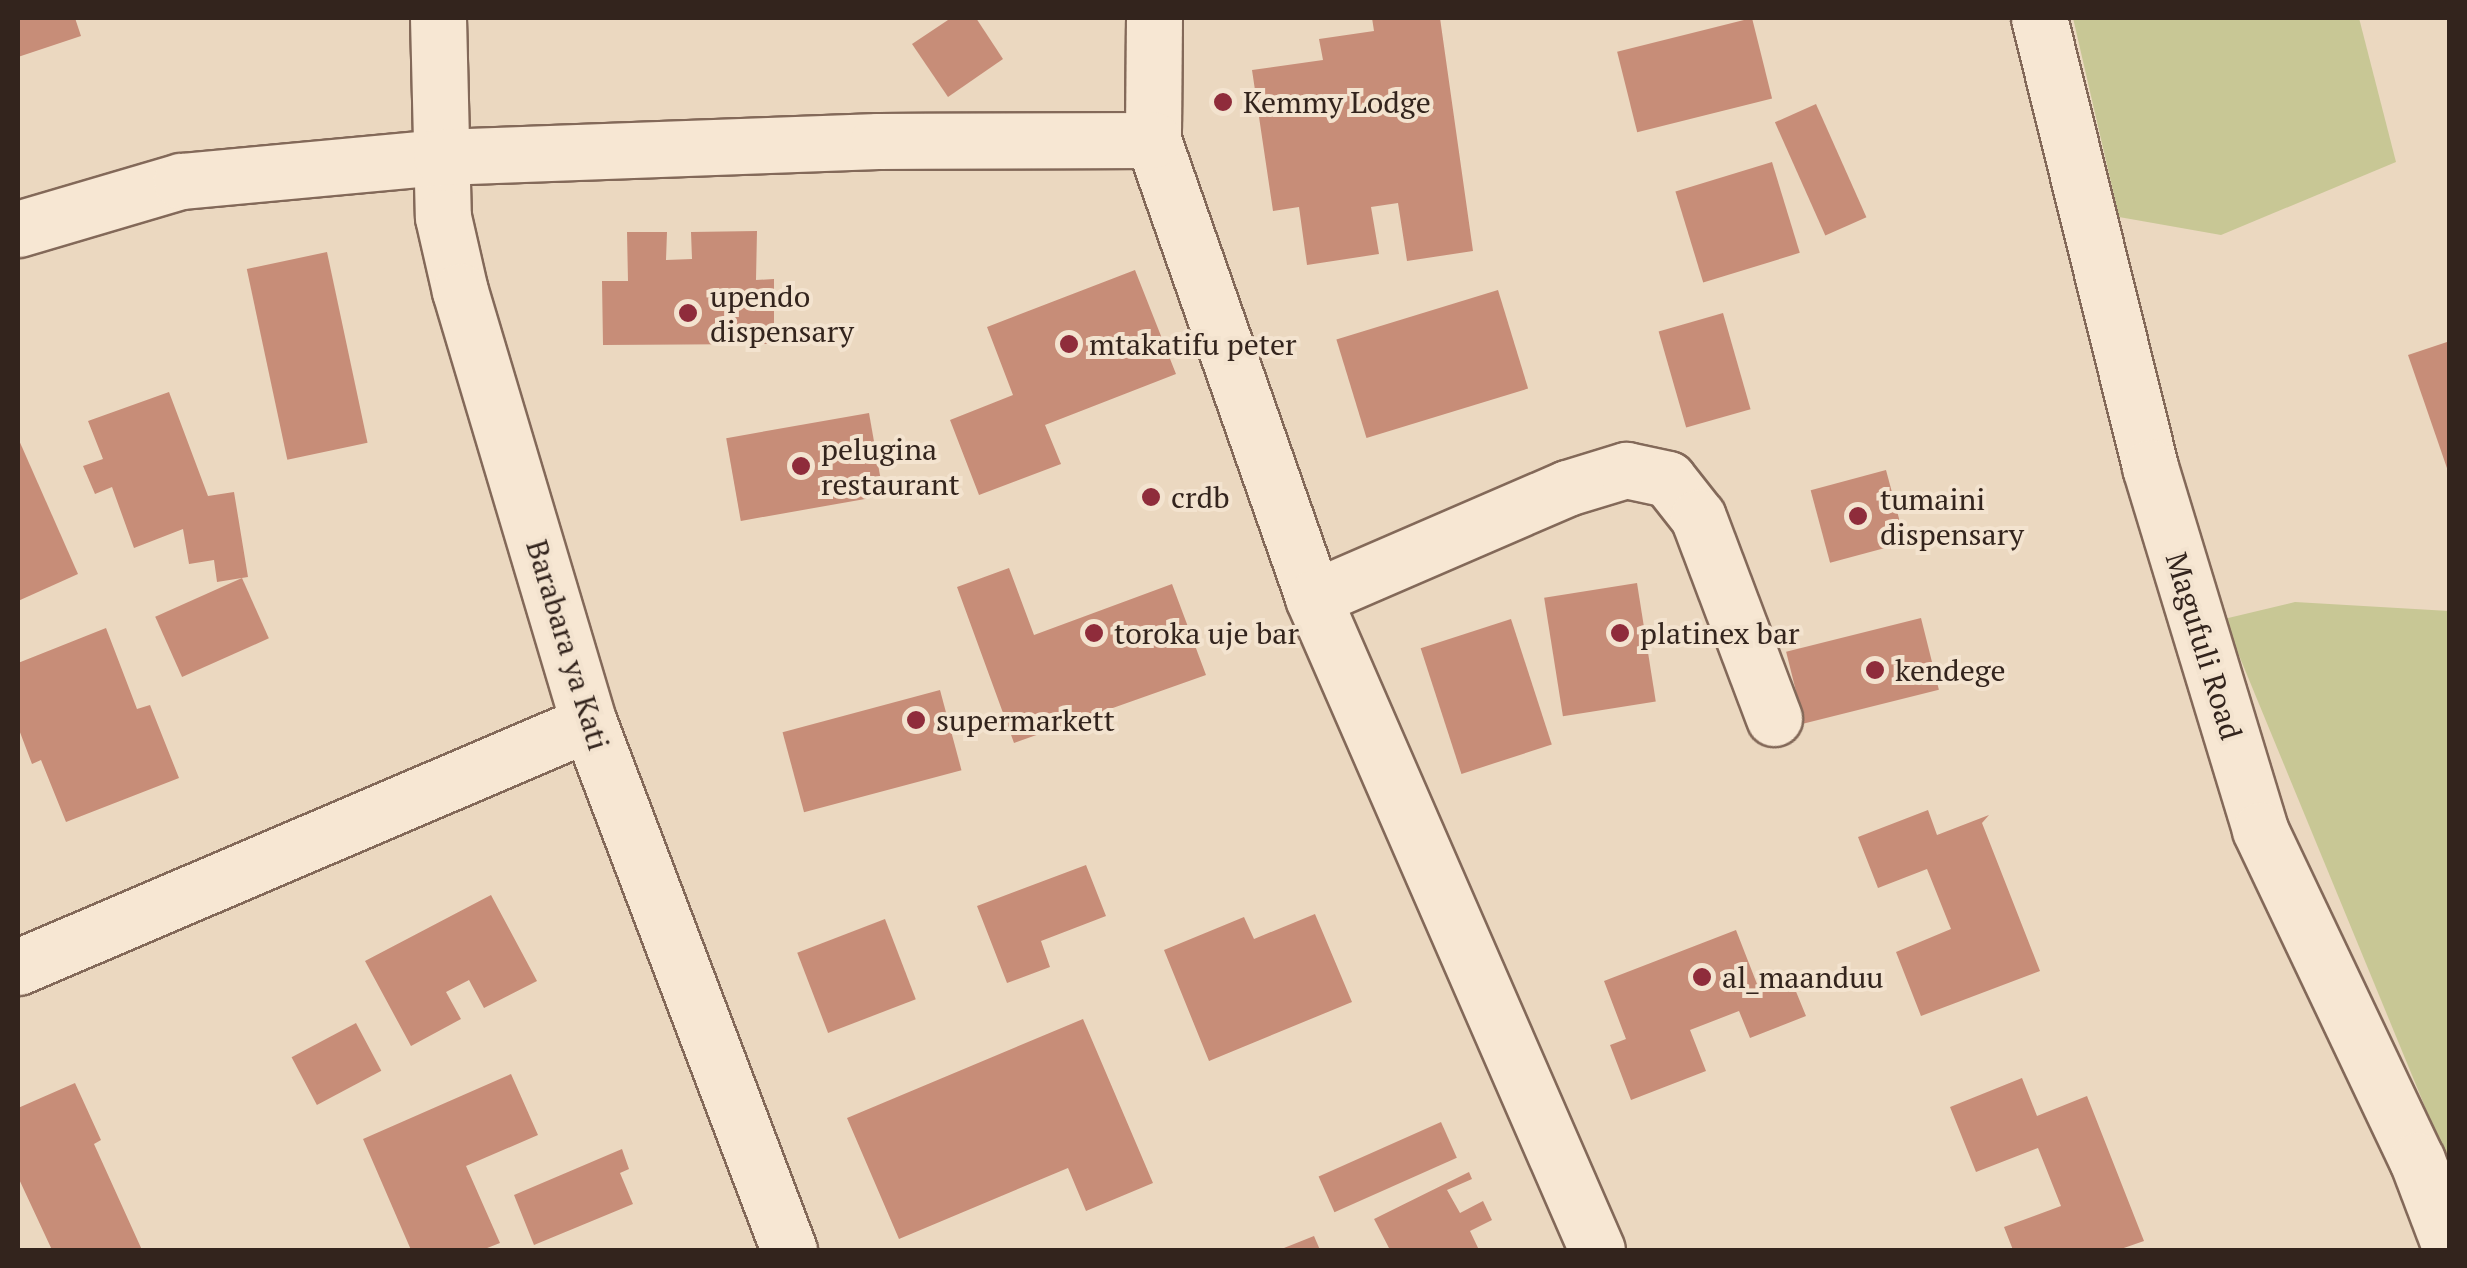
<!DOCTYPE html>
<html>
<head>
<meta charset="utf-8">
<style>
  body { margin:0 }
  #map { position:relative; width:2467px; height:1268px; overflow:hidden; background:#ebd8c0; font-family:"PT Serif",serif }
  div>[style] { position:absolute }
  [style*='--x'] { left:calc(var(--x)*1px); top:calc(var(--y)*1px); width:calc(var(--w)*1px); rotate:calc(var(--a)*1deg) }
  .green>* { inset:0; background:#c8c795 }
  .building>* { inset:0; background:#c78d78; transform-origin:0 0 }
  .roads { filter:drop-shadow(2px 0 #836959) drop-shadow(-2px 0 #836959) drop-shadow(0 2px #836959) drop-shadow(0 -2px #836959) }
  .minor>* { height:55px; margin:-27.5px; padding:0 27.5px; transform-origin:27.5px; border-radius:27.5px; background:#f7e7d3 }
  .dots>* { width:28px; height:28px; translate:-50% -50%; box-sizing:border-box; border:5px solid #f3e3cf; border-radius:50% }
  span { translate:-50% -50%; white-space:nowrap; text-align:center; line-height:1.15; -webkit-text-stroke:8px #f3e3cf; paint-order:stroke }
  .poi-label { font-size:30px; color:#33241d }
  .left { translate:0 -50%; text-align:left }
  .street-label { font-size:30px; color:#33241d }
  .frame { position:absolute; inset:0; border:20px solid #33241d; pointer-events:none }
</style>
</head>
<body>
<div id="map">
  <div class="green">
    <div style="clip-path:polygon(2073px 18px,2359px 18px,2396px 162px,2221px 235px,2119px 217px)"></div>
    <div style="clip-path:polygon(2295px 602px,2449px 611px,2449px 1165px,2224px 619px)"></div>
  </div>
  <div class="building">
    <div style="clip-path:polygon(18px 18px,75px 18px,81px 36px,18px 57px)"></div>
    <div style="clip-path:polygon(951px 18px,976px 18px,1003px 59px,948px 97px,912px 44px)"></div>
    <div style="clip-path:polygon(1372px 18px,1440px 18px,1473px 251px,1407px 261px,1398px 203px,1371px 207px,1379px 254px,1307px 265px,1299px 207px,1273px 211px,1252px 70px,1323px 60px,1319px 39px,1374px 31px)"></div>
    <div style="left:1752px;top:18px;width:83px;height:139px;rotate:76deg"></div>
    <div style="left:1816px;top:104px;width:124px;height:45px;rotate:66deg"></div>
    <div style="left:1772px;top:162px;width:95px;height:101px;rotate:73deg"></div>
    <div style="clip-path:polygon(757px 231px,756px 280px,774px 279px,774px 344px,603px 345px,602px 281px,628px 281px,627px 232px,667px 232px,666px 260px,692px 259px,691px 232px)"></div>
    <div style="left:327px;top:252px;width:195px;height:82px;rotate:78deg"></div>
    <div style="clip-path:polygon(1135px 270px,1176px 374px,1045px 425px,1061px 464px,979px 495px,950px 420px,1013px 395px,987px 327px)"></div>
    <div style="left:1498px;top:290px;width:103px;height:169px;rotate:73deg"></div>
    <div style="left:1723px;top:313px;width:100px;height:67px;rotate:74deg"></div>
    <div style="clip-path:polygon(2450px 341px,2450px 474px,2449px 474px,2408px 355px)"></div>
    <div style="clip-path:polygon(169px 392px,208px 496px,234px 492px,248px 577px,217px 582px,214px 560px,189px 564px,183px 529px,134px 548px,112px 487px,95px 494px,83px 466px,103px 459px,88px 421px)"></div>
    <div style="left:869px;top:413px;width:84px;height:145px;rotate:80deg"></div>
    <div style="clip-path:polygon(18px 438px,78px 574px,18px 601px)"></div>
    <div style="left:1886px;top:470px;width:75px;height:78px;rotate:75deg"></div>
    <div style="clip-path:polygon(1009px 568px,1034px 635px,1172px 584px,1206px 675px,1014px 743px,957px 587px)"></div>
    <div style="left:242px;top:578px;width:66px;height:95px;rotate:66deg"></div>
    <div style="left:1637px;top:583px;width:120px;height:94px;rotate:81deg"></div>
    <div style="left:1921px;top:618px;width:74px;height:139px;rotate:76deg"></div>
    <div style="left:1511px;top:619px;width:132px;height:95px;rotate:72deg"></div>
    <div style="clip-path:polygon(106px 628px,137px 709px,150px 705px,179px 778px,66px 822px,41px 760px,32px 764px,18px 727px,18px 663px)"></div>
    <div style="left:940px;top:690px;width:83px;height:163px;rotate:75deg"></div>
    <div style="clip-path:polygon(1928px 810px,1937px 835px,1989px 815px,1982px 823px,2040px 971px,1921px 1016px,1896px 952px,1951px 929px,1927px 869px,1878px 888px,1858px 837px)"></div>
    <div style="clip-path:polygon(1086px 865px,1106px 916px,1041px 941px,1050px 967px,1007px 983px,977px 906px)"></div>
    <div style="clip-path:polygon(491px 895px,537px 981px,484px 1008px,469px 980px,446px 992px,461px 1019px,411px 1046px,365px 961px)"></div>
    <div style="clip-path:polygon(1315px 914px,1352px 1002px,1209px 1061px,1164px 950px,1244px 917px,1254px 939px)"></div>
    <div style="left:885px;top:919px;width:86px;height:94px;rotate:69deg"></div>
    <div style="clip-path:polygon(1736px 930px,1757px 984px,1788px 972px,1806px 1016px,1750px 1038px,1739px 1011px,1690px 1030px,1706px 1071px,1631px 1100px,1610px 1045px,1626px 1039px,1604px 981px)"></div>
    <div style="clip-path:polygon(1083px 1019px,1153px 1183px,1086px 1211px,1068px 1168px,899px 1239px,847px 1118px)"></div>
    <div style="left:356px;top:1023px;width:54px;height:73px;rotate:62deg"></div>
    <div style="clip-path:polygon(511px 1074px,538px 1135px,466px 1166px,500px 1243px,482px 1250px,411px 1250px,363px 1139px)"></div>
    <div style="clip-path:polygon(2022px 1078px,2037px 1116px,2087px 1096px,2144px 1241px,2118px 1250px,2013px 1250px,2004px 1227px,2061px 1206px,2038px 1148px,1976px 1172px,1950px 1107px)"></div>
    <div style="clip-path:polygon(75px 1083px,101px 1140px,94px 1144px,142px 1250px,52px 1250px,18px 1177px,18px 1108px)"></div>
    <div style="left:1441px;top:1122px;width:39px;height:134px;rotate:66deg"></div>
    <div style="clip-path:polygon(622px 1149px,629px 1169px,620px 1173px,633px 1204px,534px 1245px,514px 1195px)"></div>
    <div style="clip-path:polygon(1469px 1172px,1472px 1179px,1447px 1190px,1460px 1213px,1483px 1201px,1492px 1220px,1470px 1231px,1479px 1250px,1390px 1250px,1374px 1219px)"></div>
    <div style="clip-path:polygon(1314px 1236px,1320px 1250px,1279px 1250px)"></div>
  </div>
  <div class="roads">
    <div class="minor">
      <div style="--x:438;--y:18;--w:199;--a:88.6"></div>
      <div style="--x:443;--y:217;--w:76;--a:77.1"></div>
      <div style="--x:460;--y:291;--w:451;--a:73.4"></div>
      <div style="--x:589;--y:723;--w:564;--a:69.22"></div>
      <div style="--x:1154;--y:18;--w:122;--a:90.5"></div>
      <div style="--x:1153;--y:140;--w:485;--a:70.7"></div>
      <div style="--x:1313;--y:598;--w:711;--a:66.46"></div>
      <div style="--x:2039;--y:18;--w:463;--a:76.1"></div>
      <div style="--x:2150;--y:467;--w:379;--a:73.1"></div>
      <div style="--x:2260;--y:830;--w:365;--a:64.6"></div>
      <div style="--x:2417;--y:1160;--w:93;--a:69.2"></div>
      <div style="--x:18;--y:229;--w:170;--a:-16.4"></div>
      <div style="--x:181;--y:181;--w:261;--a:-5.3"></div>
      <div style="--x:441;--y:157;--w:437;--a:-2.1"></div>
      <div style="--x:878;--y:141;--w:275;--a:-0.2"></div>
      <div style="--x:1313;--y:598;--w:277;--a:-23.4"></div>
      <div style="--x:1567;--y:488;--w:62;--a:-17"></div>
      <div style="--x:1626;--y:470;--w:43;--a:12.1"></div>
      <div style="--x:1668;--y:479;--w:48;--a:51.7"></div>
      <div style="--x:1698;--y:517;--w:215;--a:69.3"></div>
      <div style="--x:18;--y:967;--w:621;--a:-23.14"></div>
    </div>
  </div>
  <div class="dots">
    <div style="left:1223px;top:102px;background:#8f2c3b"></div>
    <div style="left:688px;top:313px;background:#8f2c3b"></div>
    <div style="left:1069px;top:344px;background:#8f2c3b"></div>
    <div style="left:801px;top:466px;background:#8f2c3b"></div>
    <div style="left:1151px;top:497px;background:#8f2c3b"></div>
    <div style="left:1858px;top:516px;background:#8f2c3b"></div>
    <div style="left:1094px;top:633px;background:#8f2c3b"></div>
    <div style="left:1620px;top:633px;background:#8f2c3b"></div>
    <div style="left:1875px;top:670px;background:#8f2c3b"></div>
    <div style="left:916px;top:720px;background:#8f2c3b"></div>
    <div style="left:1702px;top:977px;background:#8f2c3b"></div>
  </div>
  <div class="poi-label">
    <span class="left" style="left:1243px;top:102px">Kemmy Lodge</span>
    <span class="left" style="left:710px;top:313px">upendo<br>dispensary</span>
    <span class="left" style="left:1089px;top:344px">mtakatifu peter</span>
    <span class="left" style="left:821px;top:466px">pelugina<br>restaurant</span>
    <span class="left" style="left:1171px;top:497px">crdb</span>
    <span class="left" style="left:1880px;top:516px">tumaini<br>dispensary</span>
    <span class="left" style="left:1114px;top:633px">toroka uje bar</span>
    <span class="left" style="left:1640px;top:633px">platinex bar</span>
    <span class="left" style="left:1895px;top:670px">kendege</span>
    <span class="left" style="left:936px;top:720px">supermarkett</span>
    <span class="left" style="left:1722px;top:977px">al_maanduu</span>
  </div>
  <div class="street-label">
    <span style="left:568px;top:645px;rotate:73deg">Barabara ya Kati</span>
    <span style="left:2204px;top:646px;rotate:73deg">Magufuli Road</span>
  </div>
  <div class="frame"></div>
</div>
</body>
</html>
